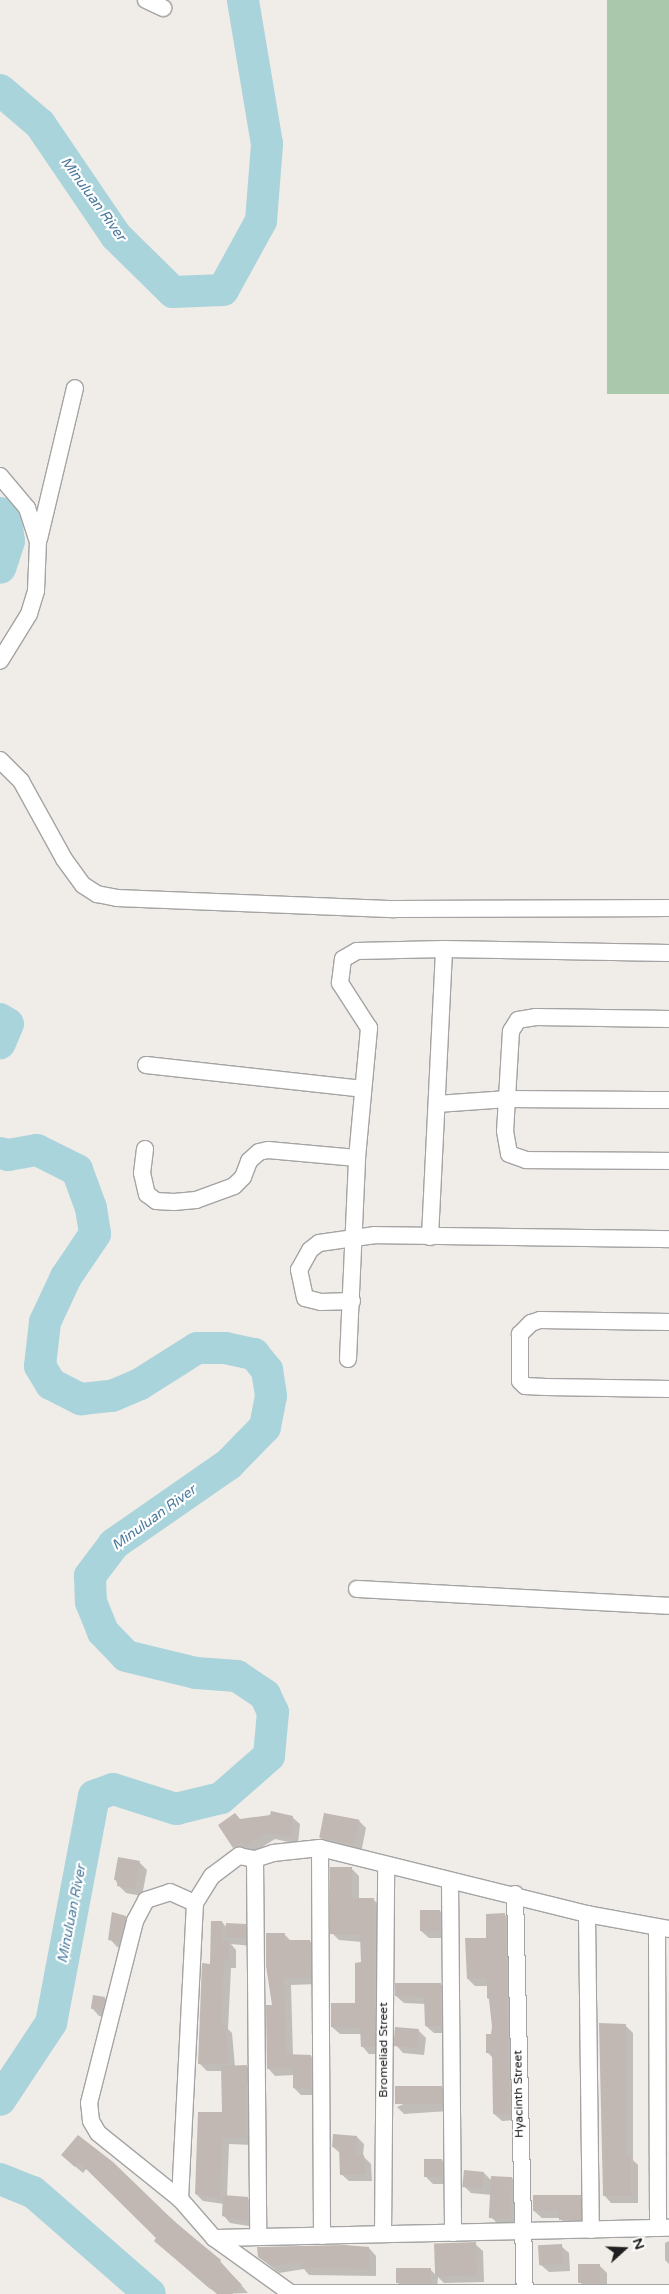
<!DOCTYPE html>
<html>
<head>
<meta charset="utf-8">
<style>
  body { margin:0 }
  #map { position:relative; width:669px; height:2294px; overflow:hidden; background:#f0ece7; font-family:"Varela Round",sans-serif }
  div>[style] { position:absolute }
  [style*='--x'] { left:calc(var(--x)*1px); top:calc(var(--y)*1px); width:calc(var(--w)*1px); rotate:calc(var(--a)*1deg) }
  .cemetery>* { inset:0; background:#a9c8ac; transform-origin:0 0 }
  .shadow>* { inset:0; background:#0003 }
  .river>* { height:32px; margin:-16px; padding:0 16px; transform-origin:16px; border-radius:16px; background:#aad4dc }
  .building>* { inset:0; background:#c1b8b3; transform-origin:0 0 }
  .roads { filter:drop-shadow(1px 0 #a4a4a4) drop-shadow(-1px 0 #a4a4a4) drop-shadow(0 1px #a4a4a4) drop-shadow(0 -1px #a4a4a4) }
  .street>* { height:16px; margin:-8px; padding:0 8px; transform-origin:8px; border-radius:8px; background:#fff }
  span { translate:-50% -50%; white-space:nowrap; text-align:center; line-height:1.15; -webkit-text-stroke:4.5px #fff; paint-order:stroke }
  .street-label { font-size:12px; color:#202020 }
  .water-label { font-size:14px; color:#4a799d; font-style:italic }
  .north { position:absolute; left:599px; top:2224px; width:50px; height:50px; -webkit-text-stroke:4px #fff; paint-order:stroke; rotate:70deg; font-size:14px; font-weight:700; line-height:20px; text-align:center; color:#202020 }
  .north::after { content:''; display:block; margin:auto; width:18px; height:22px; background:#202020; clip-path:polygon(50% 0,100% 100%,50% 72%,0 100%) }
</style>
</head>
<body>
<div id="map">
  <div class="cemetery">
    <div style="left:607px;top:0;width:62px;height:394px"></div>
  </div>
  <div class="shadow">
    <div style="clip-path:polygon(292px 1817px,300px 1824px,298px 1844px,275px 1839px,253px 1853px,242px 1854px,234px 1847px)"></div>
    <div style="clip-path:polygon(359px 1821px,366px 1828px,361px 1853px,328px 1845px,320px 1838px)"></div>
    <div style="clip-path:polygon(119px 1859px,140px 1863px,147px 1870px,142px 1896px,126px 1893px,118px 1885px,115px 1879px)"></div>
    <div style="clip-path:polygon(352px 1869px,359px 1876px,359px 1900px,374px 1900px,381px 1907px,381px 2054px,369px 2054px,362px 2046px,362px 2034px,340px 2034px,332px 2027px,356px 2005px,362px 1964px,362px 1942px,339px 1940px,332px 1933px)"></div>
    <div style="clip-path:polygon(440px 1911px,447px 1919px,447px 1938px,429px 1938px,421px 1931px)"></div>
    <div style="clip-path:polygon(113px 1914px,126px 1917px,133px 1925px,127px 1949px,117px 1947px,110px 1939px)"></div>
    <div style="clip-path:polygon(505px 1915px,512px 1922px,517px 2120px,502px 2121px,494px 2114px,493px 2058px,488px 2053px,493px 2027px,488px 1986px,475px 1986px,468px 1979px,488px 1939px)"></div>
    <div style="clip-path:polygon(222px 1922px,227px 1928px,245px 1925px,252px 1932px,252px 1946px,231px 1944px,236px 1950px,236px 1968px,231px 1968px,228px 2029px,232px 2033px,235px 2067px,246px 2066px,254px 2074px,252px 2145px,229px 2144px,227px 2197px,247px 2198px,255px 2205px,255px 2227px,230px 2223px,223px 2215px,224px 2204px,203px 2201px,196px 2194px,223px 2113px,223px 2071px,207px 2071px,200px 2064px,211px 1965px)"></div>
    <div style="clip-path:polygon(284px 1934px,291px 1941px,310px 1941px,317px 1948px,318px 1984px,291px 1985px,293px 2056px,311px 2056px,318px 2063px,318px 2095px,301px 2095px,294px 2088px,294px 2075px,275px 2076px,268px 2068px)"></div>
    <div style="clip-path:polygon(440px 1984px,448px 1991px,448px 2033px,434px 2033px,426px 2026px,426px 2004px,404px 2003px,396px 1996px)"></div>
    <div style="clip-path:polygon(94px 1996px,105px 1998px,112px 2006px,109px 2018px,99px 2016px,92px 2008px)"></div>
    <div style="clip-path:polygon(625px 2025px,633px 2033px,633px 2160px,638px 2165px,638px 2203px,611px 2203px,604px 2195px)"></div>
    <div style="clip-path:polygon(418px 2030px,426px 2038px,424px 2055px,403px 2053px,396px 2045px)"></div>
    <div style="clip-path:polygon(441px 2087px,449px 2095px,449px 2111px,404px 2114px,397px 2107px)"></div>
    <div style="clip-path:polygon(78px 2137px,220px 2261px,248px 2293px,219px 2294px,212px 2287px,210px 2289px,163px 2248px,155px 2241px,157px 2238px,87px 2168px,83px 2173px,70px 2162px)"></div>
    <div style="clip-path:polygon(357px 2137px,364px 2144px,363px 2156px,371px 2164px,372px 2181px,349px 2181px,341px 2174px,341px 2154px,333px 2147px)"></div>
    <div style="clip-path:polygon(442px 2160px,449px 2168px,449px 2184px,433px 2184px,426px 2177px)"></div>
    <div style="clip-path:polygon(484px 2173px,492px 2181px,512px 2178px,519px 2185px,520px 2225px,499px 2225px,492px 2218px,492px 2195px,471px 2193px,464px 2186px)"></div>
    <div style="clip-path:polygon(580px 2196px,587px 2204px,588px 2227px,568px 2227px,560px 2218px,542px 2218px,534px 2211px)"></div>
    <div style="clip-path:polygon(669px 2241px,669px 2264px,665px 2260px,665px 2243px)"></div>
    <div style="clip-path:polygon(475px 2244px,483px 2251px,484px 2282px,444px 2283px,438px 2277px,437px 2290px,405px 2290px,397px 2282px,430px 2269px,436px 2275px)"></div>
    <div style="clip-path:polygon(561px 2246px,569px 2253px,570px 2271px,549px 2272px,541px 2265px)"></div>
    <div style="clip-path:polygon(369px 2248px,376px 2256px,376px 2276px,309px 2275px,304px 2269px,279px 2273px,259px 2257px)"></div>
    <div style="clip-path:polygon(600px 2266px,607px 2273px,607px 2290px,587px 2290px,580px 2282px)"></div>
  </div>
  <div class="river">
    <div style="--x:0;--y:90;--w:52;--a:40.4"></div>
    <div style="--x:40;--y:124;--w:135;--a:55.8"></div>
    <div style="--x:116;--y:236;--w:80;--a:44.5"></div>
    <div style="--x:173;--y:292;--w:50;--a:-2.3"></div>
    <div style="--x:223;--y:290;--w:79;--a:-61.2"></div>
    <div style="--x:261;--y:221;--w:77;--a:-85.5"></div>
    <div style="--x:267;--y:144;--w:146;--a:-99.5"></div>
    <div style="--x:0;--y:513;--w:9;--a:49"></div>
    <div style="--x:6;--y:520;--w:21;--a:82"></div>
    <div style="--x:9;--y:541;--w:28;--a:108"></div>
    <div style="--x:0;--y:1019;--w:9;--a:32"></div>
    <div style="--x:8;--y:1024;--w:21;--a:113"></div>
    <div style="--x:0;--y:1153;--w:8;--a:14"></div>
    <div style="--x:8;--y:1155;--w:29;--a:-10"></div>
    <div style="--x:37;--y:1150;--w:45;--a:26.6"></div>
    <div style="--x:77;--y:1170;--w:40;--a:69.8"></div>
    <div style="--x:91;--y:1208;--w:26;--a:81"></div>
    <div style="--x:95;--y:1234;--w:52;--a:124"></div>
    <div style="--x:66;--y:1277;--w:50;--a:115"></div>
    <div style="--x:45;--y:1322;--w:44;--a:96.5"></div>
    <div style="--x:40;--y:1366;--w:21;--a:59"></div>
    <div style="--x:51;--y:1384;--w:34;--a:27"></div>
    <div style="--x:81;--y:1399;--w:31;--a:-6"></div>
    <div style="--x:112;--y:1396;--w:30;--a:-23"></div>
    <div style="--x:140;--y:1384;--w:67;--a:-32.3"></div>
    <div style="--x:197;--y:1348;--w:28;--a:0"></div>
    <div style="--x:225;--y:1348;--w:30;--a:12"></div>
    <div style="--x:254;--y:1354;--w:21;--a:51"></div>
    <div style="--x:267;--y:1370;--w:26;--a:81"></div>
    <div style="--x:271;--y:1396;--w:32;--a:101"></div>
    <div style="--x:265;--y:1427;--w:52;--a:134.2"></div>
    <div style="--x:229;--y:1464;--w:140;--a:145.2"></div>
    <div style="--x:114;--y:1544;--w:40;--a:127"></div>
    <div style="--x:90;--y:1576;--w:26;--a:88"></div>
    <div style="--x:91;--y:1602;--w:32;--a:68"></div>
    <div style="--x:103;--y:1632;--w:33;--a:46"></div>
    <div style="--x:126;--y:1656;--w:72;--a:13.7"></div>
    <div style="--x:196;--y:1673;--w:41;--a:4.2"></div>
    <div style="--x:237;--y:1676;--w:34;--a:34"></div>
    <div style="--x:265;--y:1695;--w:19;--a:65"></div>
    <div style="--x:273;--y:1712;--w:44;--a:95.2"></div>
    <div style="--x:269;--y:1756;--w:64;--a:138.8"></div>
    <div style="--x:221;--y:1798;--w:46;--a:166.3"></div>
    <div style="--x:176;--y:1809;--w:66;--a:-162.4"></div>
    <div style="--x:113;--y:1789;--w:20;--a:160"></div>
    <div style="--x:94;--y:1796;--w:231;--a:100.7"></div>
    <div style="--x:51;--y:2023;--w:92;--a:123.5"></div>
    <div style="--x:0;--y:2179;--w:35;--a:22"></div>
    <div style="--x:33;--y:2192;--w:155;--a:41.1"></div>
  </div>
  <div class="building">
    <div style="clip-path:polygon(271px 1811px,293px 1816px,291px 1838px,268px 1832px,245px 1847px,242px 1843px,233px 1848px,218px 1825px,235px 1813px,240px 1819px,270px 1815px)"></div>
    <div style="left:324px;top:1813px;width:36px;height:25px;rotate:11deg"></div>
    <div style="clip-path:polygon(118px 1857px,140px 1861px,135px 1889px,117px 1886px,118px 1880px,114px 1880px)"></div>
    <div style="clip-path:polygon(330px 1867px,352px 1867px,352px 1898px,374px 1898px,375px 2047px,361px 2047px,360px 2028px,331px 2027px,331px 2003px,355px 2003px,355px 1963px,361px 1962px,360px 1935px,330px 1934px)"></div>
    <div style="left:420px;top:1910px;width:20px;height:21px"></div>
    <div style="clip-path:polygon(112px 1912px,126px 1916px,119px 1942px,108px 1940px)"></div>
    <div style="clip-path:polygon(505px 1913px,510px 2113px,493px 2114px,492px 2053px,486px 2053px,486px 2034px,491px 2034px,492px 2027px,489px 1999px,487px 1998px,487px 1978px,467px 1979px,465px 1938px,486px 1938px,486px 1914px)"></div>
    <div style="clip-path:polygon(211px 1921px,222px 1921px,223px 1941px,229px 1941px,229px 1961px,224px 1961px,221px 2024px,226px 2024px,228px 2064px,198px 2064px,202px 1963px,210px 1964px)"></div>
    <div style="left:226px;top:1923px;width:20px;height:14px;rotate:3deg"></div>
    <div style="clip-path:polygon(266px 1933px,285px 1933px,285px 1940px,310px 1940px,311px 1978px,284px 1978px,286px 2054px,311px 2055px,311px 2089px,293px 2088px,293px 2068px,267px 2069px,266px 2005px,272px 2005px,266px 1966px)"></div>
    <div style="clip-path:polygon(395px 1983px,441px 1983px,441px 2026px,425px 2026px,424px 1997px,395px 1996px)"></div>
    <div style="left:93px;top:1995px;width:12px;height:14px;rotate:9deg"></div>
    <div style="clip-path:polygon(599px 2023px,626px 2024px,626px 2156px,631px 2156px,631px 2196px,603px 2196px)"></div>
    <div style="left:395px;top:2027px;width:24px;height:19px;rotate:5deg"></div>
    <div style="clip-path:polygon(247px 2065px,246px 2138px,222px 2138px,220px 2198px,195px 2194px,198px 2112px,222px 2112px,221px 2066px)"></div>
    <div style="left:442px;top:2086px;width:18px;height:47px;rotate:90deg"></div>
    <div style="clip-path:polygon(333px 2134px,357px 2136px,356px 2155px,364px 2155px,365px 2174px,340px 2175px,339px 2148px,332px 2147px)"></div>
    <div style="clip-path:polygon(78px 2135px,113px 2162px,176px 2223px,221px 2260px,220px 2262px,242px 2285px,232px 2294px,217px 2294px,154px 2241px,156px 2238px,79px 2162px,75px 2167px,61px 2155px)"></div>
    <div style="left:424px;top:2159px;width:18px;height:18px"></div>
    <div style="left:464px;top:2170px;width:20px;height:17px;rotate:6deg"></div>
    <div style="left:491px;top:2176px;width:21px;height:42px;rotate:3deg"></div>
    <div style="clip-path:polygon(223px 2195px,248px 2197px,248px 2221px,222px 2216px)"></div>
    <div style="clip-path:polygon(533px 2195px,581px 2195px,581px 2220px,559px 2220px,559px 2211px,533px 2211px)"></div>
    <div style="left:476px;top:2242px;width:33px;height:42px;rotate:88deg"></div>
    <div style="left:562px;top:2244px;width:20px;height:24px;rotate:87deg"></div>
    <div style="clip-path:polygon(345px 2245px,369px 2247px,369px 2269px,301px 2268px,300px 2262px,271px 2266px,258px 2257px,257px 2247px)"></div>
    <div style="left:600px;top:2264px;width:19px;height:22px;rotate:90deg"></div>
    <div style="left:396px;top:2268px;width:35px;height:15px"></div>
  </div>
  <div class="roads">
    <div class="street">
      <div style="--x:146;--y:0;--w:19;--a:25"></div>
      <div style="--x:0;--y:476;--w:42;--a:49.8"></div>
      <div style="--x:27;--y:508;--w:35;--a:72"></div>
      <div style="--x:38;--y:541;--w:50;--a:92.3"></div>
      <div style="--x:36;--y:591;--w:24;--a:107"></div>
      <div style="--x:29;--y:614;--w:55;--a:121.7"></div>
      <div style="--x:39;--y:539;--w:155;--a:-76.6"></div>
      <div style="--x:0;--y:760;--w:30;--a:45"></div>
      <div style="--x:21;--y:781;--w:89;--a:61.1"></div>
      <div style="--x:64;--y:859;--w:32;--a:54"></div>
      <div style="--x:83;--y:885;--w:17;--a:33"></div>
      <div style="--x:97;--y:894;--w:20;--a:11"></div>
      <div style="--x:117;--y:898;--w:278;--a:2.3"></div>
      <div style="--x:395;--y:909;--w:274;--a:-0.2"></div>
      <div style="--x:669;--y:1019;--w:133;--a:-179.1"></div>
      <div style="--x:536;--y:1017;--w:18;--a:171"></div>
      <div style="--x:518;--y:1020;--w:13;--a:122"></div>
      <div style="--x:511;--y:1031;--w:100;--a:93.4"></div>
      <div style="--x:505;--y:1131;--w:23;--a:80"></div>
      <div style="--x:509;--y:1154;--w:18;--a:19"></div>
      <div style="--x:526;--y:1160;--w:143;--a:0.4"></div>
      <div style="--x:146;--y:1065;--w:218;--a:6.3"></div>
      <div style="--x:437;--y:1104;--w:71;--a:-4"></div>
      <div style="--x:508;--y:1099;--w:161;--a:0.4"></div>
      <div style="--x:145;--y:1149;--w:24;--a:97"></div>
      <div style="--x:142;--y:1173;--w:22;--a:77"></div>
      <div style="--x:147;--y:1194;--w:11;--a:38"></div>
      <div style="--x:156;--y:1201;--w:18;--a:3"></div>
      <div style="--x:174;--y:1202;--w:22;--a:-5"></div>
      <div style="--x:196;--y:1200;--w:40;--a:-20.2"></div>
      <div style="--x:234;--y:1186;--w:13;--a:-45"></div>
      <div style="--x:243;--y:1177;--w:17;--a:-69"></div>
      <div style="--x:249;--y:1161;--w:13;--a:-42"></div>
      <div style="--x:259;--y:1152;--w:9;--a:-13"></div>
      <div style="--x:268;--y:1150;--w:89;--a:5.1"></div>
      <div style="--x:430;--y:1237;--w:288;--a:-87.2"></div>
      <div style="--x:352;--y:1301;--w:31;--a:178"></div>
      <div style="--x:321;--y:1302;--w:16;--a:-166"></div>
      <div style="--x:305;--y:1298;--w:29;--a:-102"></div>
      <div style="--x:299;--y:1270;--w:23;--a:-61"></div>
      <div style="--x:310;--y:1250;--w:11;--a:-38"></div>
      <div style="--x:319;--y:1243;--w:57;--a:-8.1"></div>
      <div style="--x:375;--y:1235;--w:294;--a:0.8"></div>
      <div style="--x:669;--y:1322;--w:129;--a:-179.1"></div>
      <div style="--x:540;--y:1320;--w:9;--a:162"></div>
      <div style="--x:531;--y:1323;--w:16;--a:135"></div>
      <div style="--x:520;--y:1334;--w:47;--a:90"></div>
      <div style="--x:520;--y:1381;--w:7;--a:45"></div>
      <div style="--x:525;--y:1386;--w:21;--a:3"></div>
      <div style="--x:546;--y:1387;--w:123;--a:0.9"></div>
      <div style="--x:348;--y:1359;--w:201;--a:-87.4"></div>
      <div style="--x:357;--y:1158;--w:131;--a:-84.7"></div>
      <div style="--x:369;--y:1028;--w:54;--a:-122.8"></div>
      <div style="--x:340;--y:983;--w:24;--a:-83"></div>
      <div style="--x:343;--y:959;--w:16;--a:-30"></div>
      <div style="--x:357;--y:951;--w:87;--a:-1.3"></div>
      <div style="--x:444;--y:949;--w:225;--a:1"></div>
      <div style="--x:357;--y:1589;--w:312;--a:3.1"></div>
      <div style="--x:320;--y:1848;--w:388;--a:89.7"></div>
      <div style="--x:255;--y:1859;--w:378;--a:89.5"></div>
      <div style="--x:450;--y:1881;--w:352;--a:89.5"></div>
      <div style="--x:515;--y:1894;--w:400;--a:88.6"></div>
      <div style="--x:587;--y:1914;--w:316;--a:89.3"></div>
      <div style="--x:657;--y:1928;--w:300;--a:89.8"></div>
      <div style="--x:180;--y:2199;--w:296;--a:-87.1"></div>
      <div style="--x:383;--y:2234;--w:369;--a:-89.5"></div>
      <div style="--x:214;--y:2238;--w:455;--a:-1.3"></div>
      <div style="--x:291;--y:2293;--w:378;--a:0"></div>
      <div style="--x:292;--y:2294;--w:96;--a:-144.3"></div>
      <div style="--x:214;--y:2238;--w:52;--a:-131.1"></div>
      <div style="--x:180;--y:2199;--w:105;--a:-141.2"></div>
      <div style="--x:98;--y:2133;--w:14;--a:-120"></div>
      <div style="--x:91;--y:2121;--w:18;--a:-96"></div>
      <div style="--x:89;--y:2103;--w:188;--a:-75.8"></div>
      <div style="--x:135;--y:1921;--w:24;--a:-62"></div>
      <div style="--x:146;--y:1900;--w:25;--a:-18"></div>
      <div style="--x:170;--y:1892;--w:27;--a:24"></div>
      <div style="--x:195;--y:1903;--w:32;--a:-58"></div>
      <div style="--x:212;--y:1876;--w:34;--a:-37"></div>
      <div style="--x:239;--y:1856;--w:16;--a:11"></div>
      <div style="--x:255;--y:1859;--w:19;--a:-18"></div>
      <div style="--x:273;--y:1853;--w:47;--a:-6.1"></div>
      <div style="--x:320;--y:1848;--w:275;--a:13.9"></div>
      <div style="--x:587;--y:1914;--w:83;--a:10.4"></div>
    </div>
  </div>
  <div class="street-label">
    <span style="left:384px;top:2050px;rotate:-90deg">Bromeliad Street</span>
    <span style="left:519px;top:2094px;rotate:-91deg">Hyacinth Street</span>
  </div>
  <div class="water-label">
    <span style="left:93px;top:199px;rotate:54deg">Minuluan River</span>
    <span style="left:154px;top:1518px;rotate:-36deg">Minuluan River</span>
    <span style="left:72px;top:1914px;rotate:-79deg">Minuluan River</span>
  </div>
  <div class="north">N</div>
</div>
</body>
</html>
